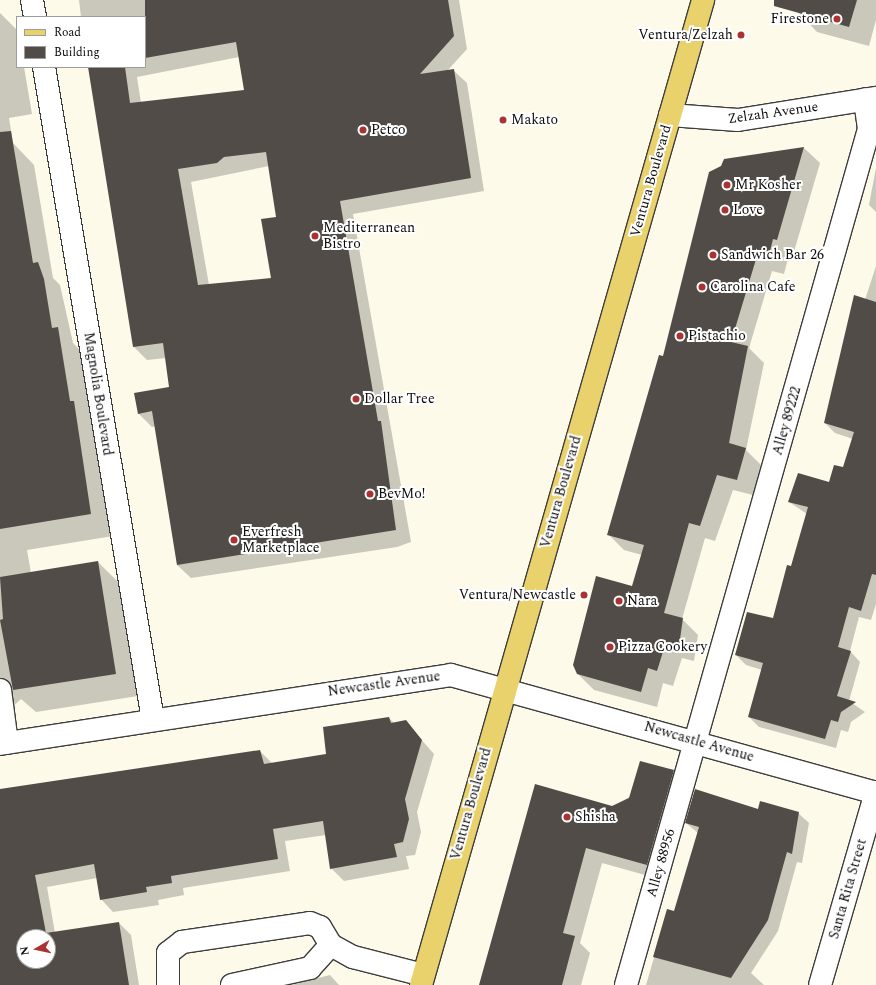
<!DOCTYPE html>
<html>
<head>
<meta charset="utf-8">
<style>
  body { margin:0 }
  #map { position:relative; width:876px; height:985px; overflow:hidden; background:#fdfae9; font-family:Spectral,serif }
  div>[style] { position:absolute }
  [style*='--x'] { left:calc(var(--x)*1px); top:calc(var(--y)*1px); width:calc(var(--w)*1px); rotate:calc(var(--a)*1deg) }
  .shadow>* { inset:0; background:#0003 }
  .building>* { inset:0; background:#514c47 }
  .roads { filter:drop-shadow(1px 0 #3d3d3d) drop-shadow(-1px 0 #3d3d3d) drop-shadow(0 1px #3d3d3d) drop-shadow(0 -1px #3d3d3d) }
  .minor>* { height:22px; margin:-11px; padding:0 11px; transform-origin:11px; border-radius:11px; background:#fff }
  .major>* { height:22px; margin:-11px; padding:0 11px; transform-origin:11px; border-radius:11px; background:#e9d16c }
  .dots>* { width:11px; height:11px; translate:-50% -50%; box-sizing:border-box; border:2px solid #fff; border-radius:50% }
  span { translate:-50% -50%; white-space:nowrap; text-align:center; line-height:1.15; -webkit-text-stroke:4px #fff; paint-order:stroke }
  .poi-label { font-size:14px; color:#0a0a0a }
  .right { translate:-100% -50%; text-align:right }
  .left { translate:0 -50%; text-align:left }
  .street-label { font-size:14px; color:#0a0a0a }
  .legend { position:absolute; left:16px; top:16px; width:130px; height:52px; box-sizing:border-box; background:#fff; border:1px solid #9d9d9d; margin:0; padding:5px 7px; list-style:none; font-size:12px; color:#0a0a0a }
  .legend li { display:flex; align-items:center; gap:8px; height:20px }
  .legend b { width:20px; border:1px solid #9d9d9d }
  .north { position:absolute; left:16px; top:929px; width:40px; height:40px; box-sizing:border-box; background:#fff; border:1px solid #9d9d9d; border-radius:50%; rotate:261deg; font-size:11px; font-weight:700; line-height:16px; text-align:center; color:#0a0a0a }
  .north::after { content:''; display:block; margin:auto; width:14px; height:18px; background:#a93332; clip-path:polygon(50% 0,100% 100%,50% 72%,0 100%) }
</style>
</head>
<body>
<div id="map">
  <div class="shadow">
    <div style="clip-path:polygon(evenodd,79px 0,459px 0,467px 49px,448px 70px,453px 70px,467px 83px,484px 191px,353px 214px,411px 542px,397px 547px,191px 578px,177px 565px,156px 426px,152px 427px,138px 413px,170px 388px,166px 358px,147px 360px,134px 347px,89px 67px,145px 67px,145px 17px,81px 17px,79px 0,239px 57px,245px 91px,141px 103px,137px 77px,239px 57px,79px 0,269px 166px,277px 217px,272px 279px,209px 285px,191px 182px,269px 166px)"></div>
    <div style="clip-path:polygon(801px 0,876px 0,876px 20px,869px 46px,817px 32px,798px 12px)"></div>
    <div style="clip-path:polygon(0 13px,17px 30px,17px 67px,24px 67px,32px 114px,9px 118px,13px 143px,34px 165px,53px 278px,60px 285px,73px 343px,80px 350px,91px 419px,96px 424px,113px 536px,27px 550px,31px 573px,98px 562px,120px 584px,138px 696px,36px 712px,21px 699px,0 719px)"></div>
    <div style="clip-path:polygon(804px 148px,820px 163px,793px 255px,789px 255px,784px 274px,772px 271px,749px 348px,764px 363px,746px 450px,761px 465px,753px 495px,733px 490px,715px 541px,705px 538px,682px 619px,698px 635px,694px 661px,682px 658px,673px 686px,663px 683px,657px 707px,594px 690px,578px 674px,633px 587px,642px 555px,624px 550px,608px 534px,722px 167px,725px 160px)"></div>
    <div style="clip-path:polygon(876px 168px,876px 212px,869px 205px)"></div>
    <div style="clip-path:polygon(876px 266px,876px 604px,871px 620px,859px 617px,850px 651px,860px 662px,849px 701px,865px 712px,851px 722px,848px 732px,841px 730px,836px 748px,759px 727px,749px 717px,762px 670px,746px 665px,736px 655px,773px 619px,792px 568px,807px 514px,789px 502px,829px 483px,844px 469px,853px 439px,835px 433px,825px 423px)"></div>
    <div style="clip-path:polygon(evenodd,389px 718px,394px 723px,405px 721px,434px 754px,417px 812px,421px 832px,415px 855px,406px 856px,409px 869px,344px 881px,331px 868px,326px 835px,285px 841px,290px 871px,183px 888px,184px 895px,158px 900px,159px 905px,113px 912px,101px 899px,97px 878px,47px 887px,55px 933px,119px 923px,131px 935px,139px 985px,0 985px,0 791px,260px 751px,273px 764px,327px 755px,389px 718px,24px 937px,48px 937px,48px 961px,24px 961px,24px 937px)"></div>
    <div style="clip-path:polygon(674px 771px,689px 787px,663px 880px,602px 863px,580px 943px,590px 953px,581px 985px,480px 985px,612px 807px)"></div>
    <div style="clip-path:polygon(759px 810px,798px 813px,809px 823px,802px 863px,797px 862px,778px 931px,751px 973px,764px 985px,646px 985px,668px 910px,675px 912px,698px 833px,686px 823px)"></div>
    <div style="clip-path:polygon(330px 975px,339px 985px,291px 985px)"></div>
  </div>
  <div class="building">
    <div style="clip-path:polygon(evenodd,145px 0,448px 0,454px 36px,420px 74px,454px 69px,471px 178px,340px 201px,378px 421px,381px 421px,396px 530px,177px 565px,152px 411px,138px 414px,134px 393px,169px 387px,163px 343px,133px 347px,88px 67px,125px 67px,130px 103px,244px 90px,236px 42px,145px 58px,145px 0,266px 152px,276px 217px,261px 219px,271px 278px,198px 285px,178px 169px,217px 163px,224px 157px,266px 152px)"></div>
    <div style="clip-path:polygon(774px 0,857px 0,849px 27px,774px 6px)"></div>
    <div style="clip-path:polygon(11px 131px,33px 263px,38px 262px,44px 279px,52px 328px,58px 327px,70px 401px,74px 401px,91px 514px,0 529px,0 132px)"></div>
    <div style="clip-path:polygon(804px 147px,777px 240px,773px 239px,768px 259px,757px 256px,731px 342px,748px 346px,729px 443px,746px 448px,737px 480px,717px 475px,700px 526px,689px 523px,664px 613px,683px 618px,679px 646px,666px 642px,657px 671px,648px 668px,641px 692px,577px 674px,573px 665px,596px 576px,632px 586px,644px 545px,607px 535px,659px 355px,663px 356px,709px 172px,721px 166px,724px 159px)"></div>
    <div style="clip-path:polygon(854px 295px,876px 302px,876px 575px,872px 574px,861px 611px,849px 607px,838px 647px,851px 651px,837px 696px,856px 702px,841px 712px,838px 722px,831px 720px,825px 739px,748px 717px,763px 663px,735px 655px,747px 612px,773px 618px,787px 565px,791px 566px,808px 507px,788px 502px,798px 473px,829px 482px,834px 465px,843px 467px,854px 432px,824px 423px)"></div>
    <div style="clip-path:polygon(98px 561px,116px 674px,13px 690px,0 620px,3px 619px,0 577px)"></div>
    <div style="clip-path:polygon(evenodd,389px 717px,391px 723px,406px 720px,422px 740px,405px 799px,409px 819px,403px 842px,394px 844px,397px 857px,330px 869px,323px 821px,273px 829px,278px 859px,171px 876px,172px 883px,146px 887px,147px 892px,100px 900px,94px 864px,35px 875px,46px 933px,119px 922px,129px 985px,0 985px,0 789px,260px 750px,264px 764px,326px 754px,323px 727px,389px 717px,24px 937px,48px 937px,48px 961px,24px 961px,24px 937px)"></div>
    <div style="clip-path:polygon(640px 761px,674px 770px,647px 865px,586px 848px,563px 933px,575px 936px,562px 985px,479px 985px,535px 784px,612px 806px,629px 798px)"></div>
    <div style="clip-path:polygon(695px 789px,758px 809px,760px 801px,799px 812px,792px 854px,787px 852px,768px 920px,731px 978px,653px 957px,667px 909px,674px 911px,699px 827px,685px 823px)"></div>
  </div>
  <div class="roads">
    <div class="minor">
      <div style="--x:32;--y:0;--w:17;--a:80"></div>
      <div style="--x:44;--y:67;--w:662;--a:80.52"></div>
      <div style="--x:670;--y:115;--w:68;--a:4.2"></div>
      <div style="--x:738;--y:120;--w:140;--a:-9.1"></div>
      <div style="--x:0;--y:690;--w:53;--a:82.5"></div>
      <div style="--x:0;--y:744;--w:456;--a:-8.7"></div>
      <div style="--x:451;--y:675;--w:441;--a:15.5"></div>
      <div style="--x:168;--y:985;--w:32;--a:-90"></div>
      <div style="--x:168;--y:953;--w:18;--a:-38"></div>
      <div style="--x:182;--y:942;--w:129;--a:-8.4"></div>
      <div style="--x:310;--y:923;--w:11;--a:22"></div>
      <div style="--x:320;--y:927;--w:21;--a:59"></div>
      <div style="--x:331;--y:945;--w:25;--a:29"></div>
      <div style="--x:353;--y:957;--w:72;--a:14.4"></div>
      <div style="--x:232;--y:985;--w:80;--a:-12.3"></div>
      <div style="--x:310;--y:968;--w:31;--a:-48"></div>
      <div style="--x:626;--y:985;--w:890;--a:-74.15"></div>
      <div style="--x:869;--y:129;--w:30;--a:-98"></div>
      <div style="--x:820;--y:985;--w:201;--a:-73.8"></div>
    </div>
    <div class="major">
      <div style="--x:421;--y:985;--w:1025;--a:-74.02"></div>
    </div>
  </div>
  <div class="dots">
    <div style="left:837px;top:19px;background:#a93332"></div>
    <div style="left:741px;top:35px;background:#a93332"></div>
    <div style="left:503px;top:120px;background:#a93332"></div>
    <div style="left:363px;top:130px;background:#a93332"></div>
    <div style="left:727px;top:185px;background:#a93332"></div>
    <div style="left:725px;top:210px;background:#a93332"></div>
    <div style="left:315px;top:236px;background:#a93332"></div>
    <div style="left:713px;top:255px;background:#a93332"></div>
    <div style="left:702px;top:287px;background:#a93332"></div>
    <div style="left:680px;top:336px;background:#a93332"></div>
    <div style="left:356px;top:399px;background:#a93332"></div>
    <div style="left:370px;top:494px;background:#a93332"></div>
    <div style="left:234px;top:540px;background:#a93332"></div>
    <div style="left:584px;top:595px;background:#a93332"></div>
    <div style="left:619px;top:601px;background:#a93332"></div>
    <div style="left:610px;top:647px;background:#a93332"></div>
    <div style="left:567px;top:817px;background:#a93332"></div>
  </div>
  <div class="poi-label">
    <span class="right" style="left:829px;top:19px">Firestone</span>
    <span class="right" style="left:733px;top:35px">Ventura/Zelzah</span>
    <span class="left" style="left:511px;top:120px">Makato</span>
    <span class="left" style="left:371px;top:130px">Petco</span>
    <span class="left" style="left:735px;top:185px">Mr Kosher</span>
    <span class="left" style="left:733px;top:210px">Love</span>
    <span class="left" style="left:323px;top:236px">Mediterranean<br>Bistro</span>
    <span class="left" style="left:721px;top:255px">Sandwich Bar 26</span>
    <span class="left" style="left:710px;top:287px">Carolina Cafe</span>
    <span class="left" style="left:688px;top:336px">Pistachio</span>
    <span class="left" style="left:364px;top:399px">Dollar Tree</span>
    <span class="left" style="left:378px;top:494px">BevMo!</span>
    <span class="left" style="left:242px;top:540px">Everfresh<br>Marketplace</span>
    <span class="right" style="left:576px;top:595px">Ventura/Newcastle</span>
    <span class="left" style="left:627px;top:601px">Nara</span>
    <span class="left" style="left:618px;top:647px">Pizza Cookery</span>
    <span class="left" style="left:575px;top:817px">Shisha</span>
  </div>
  <div class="street-label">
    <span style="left:773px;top:113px;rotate:-8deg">Zelzah Avenue</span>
    <span style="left:651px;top:181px;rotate:-74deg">Ventura Boulevard</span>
    <span style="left:98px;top:394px;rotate:81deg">Magnolia Boulevard</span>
    <span style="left:787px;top:421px;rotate:-74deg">Alley 89222</span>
    <span style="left:561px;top:492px;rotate:-74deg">Ventura Boulevard</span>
    <span style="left:384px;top:684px;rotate:-8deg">Newcastle Avenue</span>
    <span style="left:699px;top:742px;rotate:16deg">Newcastle Avenue</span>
    <span style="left:471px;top:804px;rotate:-74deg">Ventura Boulevard</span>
    <span style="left:661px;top:863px;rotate:-74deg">Alley 88956</span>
    <span style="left:848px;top:889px;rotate:-74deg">Santa Rita Street</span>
  </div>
  <ul class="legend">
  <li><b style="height:5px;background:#e9d16c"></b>Road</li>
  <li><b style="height:11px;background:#514c47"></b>Building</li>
  </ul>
  <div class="north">N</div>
</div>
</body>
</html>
